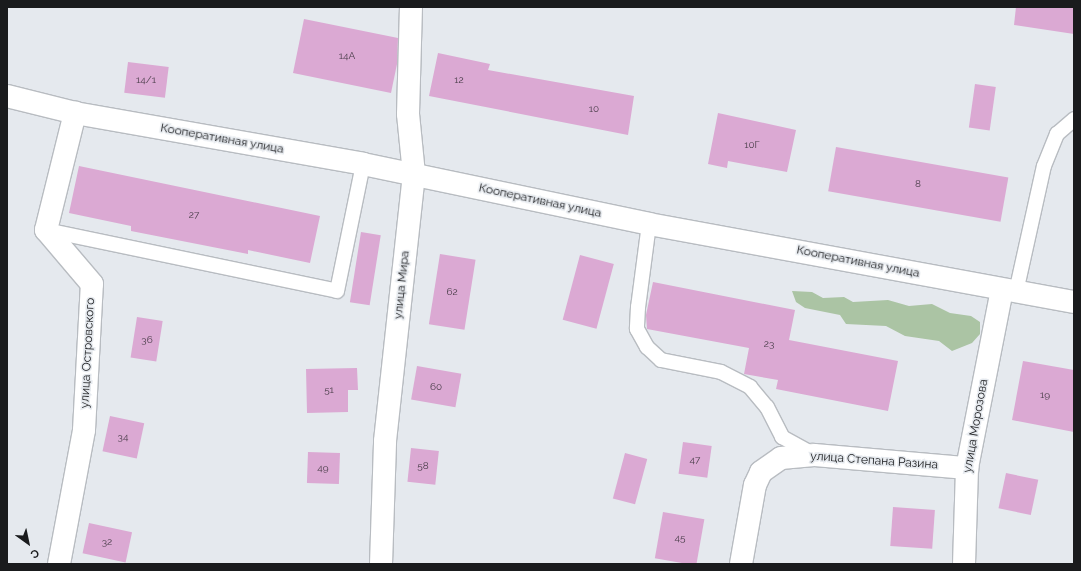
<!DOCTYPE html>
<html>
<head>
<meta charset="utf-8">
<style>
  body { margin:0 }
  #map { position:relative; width:1081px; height:571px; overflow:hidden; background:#e5e9ee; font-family:Raleway,sans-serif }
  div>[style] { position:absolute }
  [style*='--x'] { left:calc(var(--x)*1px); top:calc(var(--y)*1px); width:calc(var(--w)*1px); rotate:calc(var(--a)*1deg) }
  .green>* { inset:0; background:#abc4a4 }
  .building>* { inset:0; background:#dba9d3; transform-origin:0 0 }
  .roads { filter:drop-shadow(1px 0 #b8bcc1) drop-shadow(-1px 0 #b8bcc1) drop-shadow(0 1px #b8bcc1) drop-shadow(0 -1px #b8bcc1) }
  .service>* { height:14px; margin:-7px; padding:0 7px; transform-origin:7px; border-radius:7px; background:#fff }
  .minor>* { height:22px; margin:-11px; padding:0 11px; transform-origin:11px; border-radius:11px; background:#fff }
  span { translate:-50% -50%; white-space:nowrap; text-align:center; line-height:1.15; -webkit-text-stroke:3px #e5e9ee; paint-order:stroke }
  .number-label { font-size:10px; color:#4a3e4a }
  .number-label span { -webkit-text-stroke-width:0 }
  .street-label { font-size:12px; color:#1a1b1d }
  .frame { position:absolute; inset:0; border:8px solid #1a1b1d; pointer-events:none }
  .north { position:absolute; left:8px; top:523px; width:40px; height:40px; -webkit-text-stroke:3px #e5e9ee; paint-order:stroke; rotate:147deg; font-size:11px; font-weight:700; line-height:16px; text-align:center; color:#1a1b1d }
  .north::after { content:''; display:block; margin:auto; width:14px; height:18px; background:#1a1b1d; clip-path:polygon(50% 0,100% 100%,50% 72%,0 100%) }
</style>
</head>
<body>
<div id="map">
  <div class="green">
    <div style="clip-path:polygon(792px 291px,812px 292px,823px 298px,844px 297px,853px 302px,888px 300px,909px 306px,932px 304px,950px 313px,971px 316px,980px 322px,980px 334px,972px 343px,952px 351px,939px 341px,905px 336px,886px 326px,846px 324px,840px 315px,805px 308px,796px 302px)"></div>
  </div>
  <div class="building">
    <div style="clip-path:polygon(1016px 7px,1074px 7px,1074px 34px,1014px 25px)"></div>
    <div style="clip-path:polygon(304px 19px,398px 38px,397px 64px,391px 93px,293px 73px)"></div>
    <div style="clip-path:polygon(438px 53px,490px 64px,488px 70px,634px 96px,628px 135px,429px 96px)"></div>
    <div style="left:128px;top:62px;width:41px;height:31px;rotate:7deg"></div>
    <div style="left:975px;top:84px;width:21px;height:44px;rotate:8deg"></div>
    <div style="clip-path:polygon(718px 113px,796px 130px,787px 172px,728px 161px,727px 168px,708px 164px)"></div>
    <div style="left:836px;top:147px;width:175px;height:45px;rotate:10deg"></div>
    <div style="clip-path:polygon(79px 166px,320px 216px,310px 263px,248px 250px,248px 254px,131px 231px,131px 226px,69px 213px)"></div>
    <div style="left:361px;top:232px;width:20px;height:71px;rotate:9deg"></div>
    <div style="left:440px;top:254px;width:36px;height:71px;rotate:9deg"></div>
    <div style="left:580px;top:255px;width:35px;height:67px;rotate:15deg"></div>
    <div style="clip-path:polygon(653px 282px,795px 310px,789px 340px,898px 361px,888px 411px,776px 389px,778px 380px,744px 374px,749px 348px,647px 329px,646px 315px)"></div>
    <div style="left:137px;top:317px;width:26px;height:41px;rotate:9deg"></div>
    <div style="clip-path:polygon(1023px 361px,1074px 370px,1074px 432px,1012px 420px)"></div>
    <div style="left:417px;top:366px;width:45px;height:34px;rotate:10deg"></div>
    <div style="clip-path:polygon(357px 368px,358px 390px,348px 390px,348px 412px,307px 413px,306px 369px)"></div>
    <div style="left:110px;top:416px;width:35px;height:36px;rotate:12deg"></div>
    <div style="left:683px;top:442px;width:29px;height:32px;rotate:8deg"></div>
    <div style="left:411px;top:448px;width:28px;height:34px;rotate:6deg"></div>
    <div style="left:308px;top:452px;width:32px;height:31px;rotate:2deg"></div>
    <div style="left:625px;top:453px;width:23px;height:47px;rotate:15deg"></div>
    <div style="left:1006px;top:473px;width:33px;height:36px;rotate:12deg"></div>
    <div style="left:893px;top:507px;width:42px;height:39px;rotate:4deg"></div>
    <div style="left:663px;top:512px;width:42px;height:47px;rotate:10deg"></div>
    <div style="left:89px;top:523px;width:44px;height:31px;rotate:12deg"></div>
  </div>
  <div class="roads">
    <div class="service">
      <div style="--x:649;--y:224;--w:84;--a:97.5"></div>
      <div style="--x:638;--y:307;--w:22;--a:93"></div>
      <div style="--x:637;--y:329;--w:21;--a:61"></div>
      <div style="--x:647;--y:347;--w:19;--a:43"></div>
      <div style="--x:661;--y:360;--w:61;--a:11.3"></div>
      <div style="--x:721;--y:372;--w:33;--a:27"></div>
      <div style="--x:750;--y:387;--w:26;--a:50"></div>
      <div style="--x:767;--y:407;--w:34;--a:63"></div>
      <div style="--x:782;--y:437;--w:37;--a:29"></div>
      <div style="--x:46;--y:230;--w:297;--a:11.8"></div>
      <div style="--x:337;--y:291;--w:130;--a:-78.4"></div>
      <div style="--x:1016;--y:292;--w:129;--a:-77.5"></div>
      <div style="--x:1044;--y:166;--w:35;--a:-68"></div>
      <div style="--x:1057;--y:134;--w:23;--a:-41"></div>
    </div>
    <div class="minor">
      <div style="--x:7;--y:96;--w:70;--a:14"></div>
      <div style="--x:75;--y:113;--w:292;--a:10"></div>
      <div style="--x:363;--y:164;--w:292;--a:11.8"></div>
      <div style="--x:649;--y:224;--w:432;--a:10.4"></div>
      <div style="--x:59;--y:564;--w:136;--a:-79.4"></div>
      <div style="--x:84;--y:430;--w:146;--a:-86.9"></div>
      <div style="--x:92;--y:284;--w:71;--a:-130.4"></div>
      <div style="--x:46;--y:230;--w:121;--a:-76.1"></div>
      <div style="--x:381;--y:564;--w:123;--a:-88.1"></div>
      <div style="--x:385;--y:441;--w:269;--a:-83.8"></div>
      <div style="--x:414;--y:174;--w:60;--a:-95.7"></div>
      <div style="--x:408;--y:114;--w:107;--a:-88.4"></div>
      <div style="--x:741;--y:564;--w:80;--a:-80"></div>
      <div style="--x:755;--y:485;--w:14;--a:-65"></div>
      <div style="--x:761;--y:472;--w:24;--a:-35"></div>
      <div style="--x:781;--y:458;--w:33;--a:-5"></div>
      <div style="--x:814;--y:455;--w:154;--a:4.9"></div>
      <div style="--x:964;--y:564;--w:96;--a:-88.2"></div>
      <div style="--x:967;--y:468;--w:181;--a:-78.9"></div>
    </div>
  </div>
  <div class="number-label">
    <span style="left:347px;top:56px">14А</span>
    <span style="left:146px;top:80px">14/1</span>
    <span style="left:459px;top:80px">12</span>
    <span style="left:594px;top:109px">10</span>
    <span style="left:752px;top:145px">10Г</span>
    <span style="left:918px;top:184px">8</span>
    <span style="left:194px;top:215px">27</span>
    <span style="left:452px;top:292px">62</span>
    <span style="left:147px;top:340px">36</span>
    <span style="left:769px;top:344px">23</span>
    <span style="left:436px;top:387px">60</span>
    <span style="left:329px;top:390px">51</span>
    <span style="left:1045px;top:395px">19</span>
    <span style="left:123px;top:437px">34</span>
    <span style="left:695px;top:460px">47</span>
    <span style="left:423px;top:466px">58</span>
    <span style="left:323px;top:468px">49</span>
    <span style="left:680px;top:538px">45</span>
    <span style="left:107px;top:542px">32</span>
  </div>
  <div class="street-label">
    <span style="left:222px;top:139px;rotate:10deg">Кооперативная улица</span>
    <span style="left:540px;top:201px;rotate:12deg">Кооперативная улица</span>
    <span style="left:858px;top:262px;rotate:11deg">Кооперативная улица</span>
    <span style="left:402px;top:285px;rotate:-84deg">улица Мира</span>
    <span style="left:88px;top:353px;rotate:-87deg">улица Островского</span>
    <span style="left:976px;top:426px;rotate:-80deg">улица Морозова</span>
    <span style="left:874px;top:461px;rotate:4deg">улица Степана Разина</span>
  </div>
  <div class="frame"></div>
  <div class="north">С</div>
</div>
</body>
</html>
